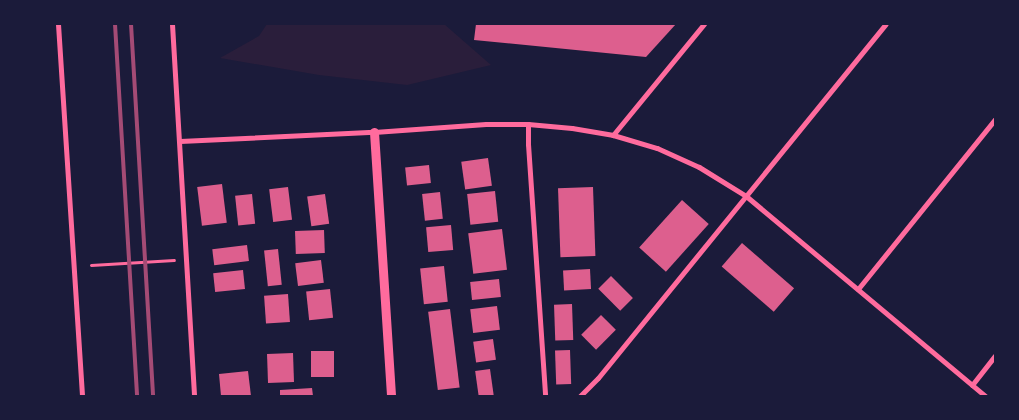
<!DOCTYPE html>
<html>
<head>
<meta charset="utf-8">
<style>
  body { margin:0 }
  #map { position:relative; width:1019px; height:420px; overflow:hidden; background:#1b1b3a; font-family:"Times New Roman",serif }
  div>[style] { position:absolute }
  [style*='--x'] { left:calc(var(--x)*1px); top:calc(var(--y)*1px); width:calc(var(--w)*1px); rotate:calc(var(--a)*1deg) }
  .green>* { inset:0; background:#2a1e3b }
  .building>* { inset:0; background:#dd5f8e; transform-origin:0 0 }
  .path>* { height:3px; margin:-1.5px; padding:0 1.5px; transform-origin:1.5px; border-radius:1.5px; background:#ff6b9d }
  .minor>* { height:5px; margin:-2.5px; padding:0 2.5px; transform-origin:2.5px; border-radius:2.5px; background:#ff6b9d }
  .tertiary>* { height:9px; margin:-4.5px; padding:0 4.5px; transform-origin:4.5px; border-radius:4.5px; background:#ff6b9d }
  .rail>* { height:4px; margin:-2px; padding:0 2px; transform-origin:2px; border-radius:2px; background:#a44b75 }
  span { translate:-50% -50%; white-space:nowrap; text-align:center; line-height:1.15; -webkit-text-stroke:5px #1b1b3a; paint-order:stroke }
  .frame { position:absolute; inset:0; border:25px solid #1b1b3a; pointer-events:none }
</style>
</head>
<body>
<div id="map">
  <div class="green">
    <div style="clip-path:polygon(267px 24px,444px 24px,491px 65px,407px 85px,319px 75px,220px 58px,259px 36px)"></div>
  </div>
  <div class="building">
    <div style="clip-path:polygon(476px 24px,676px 24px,646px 57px,474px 40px)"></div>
    <div style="left:488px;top:158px;width:28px;height:27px;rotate:82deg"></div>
    <div style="left:429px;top:165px;width:18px;height:24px;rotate:84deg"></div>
    <div style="left:222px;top:184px;width:39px;height:25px;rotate:83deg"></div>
    <div style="left:288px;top:187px;width:33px;height:19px;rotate:83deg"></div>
    <div style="left:593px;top:187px;width:69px;height:35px;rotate:88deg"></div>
    <div style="left:495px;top:191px;width:31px;height:28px;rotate:84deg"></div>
    <div style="left:440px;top:192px;width:27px;height:18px;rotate:84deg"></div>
    <div style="left:252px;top:194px;width:30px;height:17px;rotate:84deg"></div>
    <div style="left:325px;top:194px;width:30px;height:18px;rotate:82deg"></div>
    <div style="left:682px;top:200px;width:36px;height:64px;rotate:42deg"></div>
    <div style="left:451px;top:225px;width:25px;height:25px;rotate:85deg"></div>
    <div style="left:502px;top:229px;width:41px;height:34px;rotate:83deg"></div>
    <div style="left:324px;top:230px;width:23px;height:29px;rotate:88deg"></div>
    <div style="left:742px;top:243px;width:69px;height:31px;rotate:41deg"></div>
    <div style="left:247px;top:245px;width:16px;height:35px;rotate:83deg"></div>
    <div style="left:278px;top:249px;width:36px;height:14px;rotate:84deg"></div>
    <div style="left:321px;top:260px;width:23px;height:26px;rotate:83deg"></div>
    <div style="left:444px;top:266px;width:36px;height:24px;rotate:84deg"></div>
    <div style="left:590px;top:269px;width:20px;height:27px;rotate:87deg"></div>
    <div style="left:243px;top:270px;width:19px;height:30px;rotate:84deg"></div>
    <div style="left:611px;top:276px;width:31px;height:18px;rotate:45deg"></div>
    <div style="left:499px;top:279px;width:18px;height:29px;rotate:84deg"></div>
    <div style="left:330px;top:289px;width:29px;height:24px;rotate:84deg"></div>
    <div style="left:288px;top:294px;width:28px;height:24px;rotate:86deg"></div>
    <div style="left:572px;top:304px;width:36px;height:18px;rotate:88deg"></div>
    <div style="left:497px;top:306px;width:24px;height:27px;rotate:83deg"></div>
    <div style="left:450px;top:309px;width:79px;height:22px;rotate:83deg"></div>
    <div style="left:601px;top:315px;width:21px;height:28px;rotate:45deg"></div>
    <div style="left:493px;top:339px;width:21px;height:20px;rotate:82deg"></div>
    <div style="left:570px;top:350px;width:34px;height:15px;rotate:88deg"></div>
    <div style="left:334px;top:351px;width:26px;height:23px;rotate:90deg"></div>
    <div style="left:293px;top:353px;width:29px;height:26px;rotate:88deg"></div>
    <div style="left:490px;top:369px;width:27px;height:15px;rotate:82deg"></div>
    <div style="clip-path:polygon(248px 371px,251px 396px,221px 396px,219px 374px)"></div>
    <div style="clip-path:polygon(312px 388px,313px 396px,280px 396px,280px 390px)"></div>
  </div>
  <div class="path">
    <div style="--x:91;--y:265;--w:83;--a:-3.4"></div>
  </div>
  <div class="minor">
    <div style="--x:58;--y:24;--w:373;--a:86.3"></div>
    <div style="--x:172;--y:24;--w:373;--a:86.6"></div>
    <div style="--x:528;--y:124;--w:20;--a:90"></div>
    <div style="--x:528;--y:144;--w:253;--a:86.1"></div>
    <div style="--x:613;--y:135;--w:144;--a:-50.7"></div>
    <div style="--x:180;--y:141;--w:194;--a:-2.7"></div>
    <div style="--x:374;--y:132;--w:112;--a:-4.1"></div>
    <div style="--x:486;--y:124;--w:42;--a:0"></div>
    <div style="--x:528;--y:124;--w:44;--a:5.2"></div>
    <div style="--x:572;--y:128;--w:42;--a:9.7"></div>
    <div style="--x:613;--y:135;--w:46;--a:16.5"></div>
    <div style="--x:657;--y:148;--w:46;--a:24.3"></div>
    <div style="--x:699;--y:167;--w:55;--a:31.7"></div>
    <div style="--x:746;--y:196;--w:312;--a:39.9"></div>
    <div style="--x:858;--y:289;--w:218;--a:-51.1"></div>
    <div style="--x:972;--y:385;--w:37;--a:-52"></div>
    <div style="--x:580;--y:396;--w:25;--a:-45"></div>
    <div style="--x:598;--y:378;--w:456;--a:-50.9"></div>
  </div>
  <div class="tertiary">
    <div style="--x:374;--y:132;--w:265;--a:86.3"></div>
  </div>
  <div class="rail">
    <div style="--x:115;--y:24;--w:373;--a:86.6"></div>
    <div style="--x:131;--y:24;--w:373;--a:86.6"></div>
  </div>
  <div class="frame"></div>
</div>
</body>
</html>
